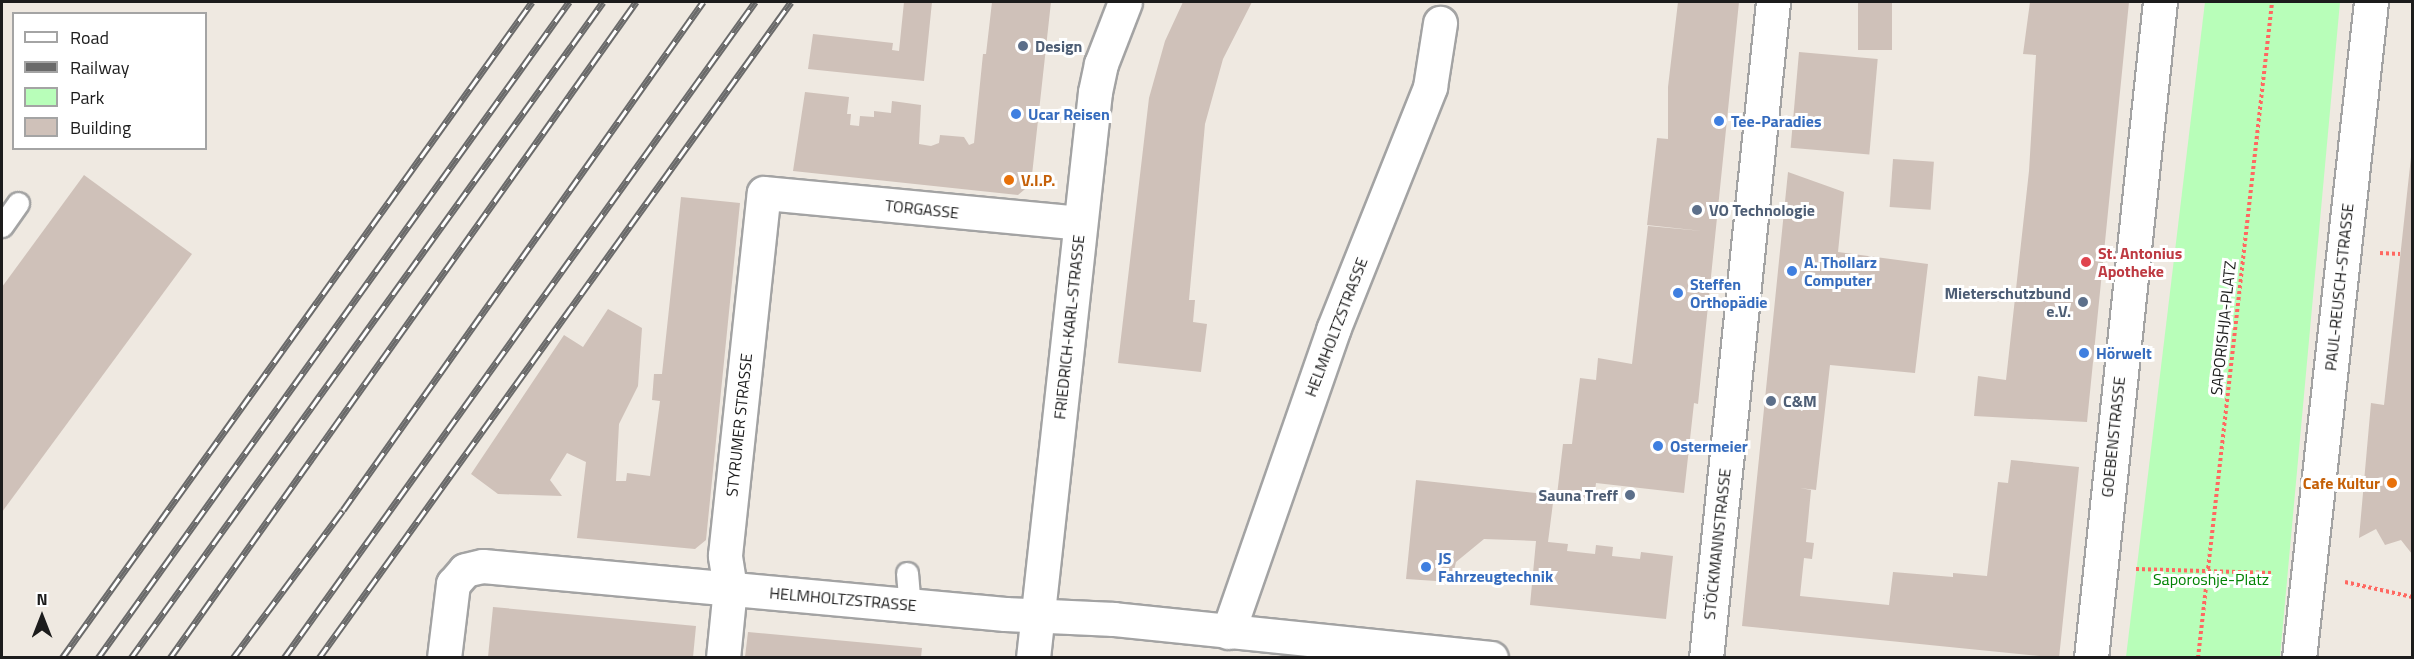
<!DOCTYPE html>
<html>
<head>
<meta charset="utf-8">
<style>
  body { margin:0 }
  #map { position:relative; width:2414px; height:659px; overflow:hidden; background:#efe9e1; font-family:"Titillium Web",sans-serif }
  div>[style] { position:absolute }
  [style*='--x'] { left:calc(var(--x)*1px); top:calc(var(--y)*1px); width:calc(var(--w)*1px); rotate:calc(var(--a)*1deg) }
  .park>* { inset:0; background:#b8feb9 }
  .building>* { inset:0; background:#cfc1b9; transform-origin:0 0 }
  .path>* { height:4px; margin-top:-2px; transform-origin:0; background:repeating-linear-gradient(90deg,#ff6861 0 3px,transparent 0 6px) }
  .roads { filter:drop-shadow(2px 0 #a3a3a3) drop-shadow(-2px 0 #a3a3a3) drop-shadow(0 2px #a3a3a3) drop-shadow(0 -2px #a3a3a3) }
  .lane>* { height:21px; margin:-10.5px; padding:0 10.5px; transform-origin:10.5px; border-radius:10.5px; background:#fff }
  .street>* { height:33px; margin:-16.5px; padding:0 16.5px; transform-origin:16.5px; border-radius:16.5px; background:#fff }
  .rail>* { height:7px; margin-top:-3.5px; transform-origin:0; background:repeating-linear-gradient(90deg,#fff 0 14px,#6a6a6a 0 28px); box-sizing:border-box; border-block:2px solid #6a6a6a }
  .dots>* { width:16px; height:16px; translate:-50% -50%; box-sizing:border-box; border:3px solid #fff; border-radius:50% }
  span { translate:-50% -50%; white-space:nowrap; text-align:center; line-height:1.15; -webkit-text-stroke:6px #fff; paint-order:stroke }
  .service-label { font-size:16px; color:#4e5e75; font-weight:700 }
  .left { translate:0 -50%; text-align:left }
  .right { translate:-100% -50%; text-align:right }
  .shop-label { font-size:16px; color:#366cbe; font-weight:700 }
  .food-label { font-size:16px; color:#c56008; font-weight:700 }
  .street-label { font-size:16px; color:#1c1c1c }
  .health-label { font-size:16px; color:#be3a42; font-weight:700 }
  .park-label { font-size:16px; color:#018304 }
  .frame { position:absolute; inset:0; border:3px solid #1c1c1c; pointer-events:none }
  .legend { position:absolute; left:12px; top:12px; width:195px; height:138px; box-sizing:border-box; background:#fff; border:2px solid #a4a4a4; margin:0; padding:8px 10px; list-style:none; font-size:18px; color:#1c1c1c }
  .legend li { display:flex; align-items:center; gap:12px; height:30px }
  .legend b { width:30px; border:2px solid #a4a4a4 }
  .north { position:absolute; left:12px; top:587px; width:60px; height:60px; -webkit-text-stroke:4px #fff; paint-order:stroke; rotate:0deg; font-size:16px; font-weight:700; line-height:24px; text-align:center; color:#1c1c1c }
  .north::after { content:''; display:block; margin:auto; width:21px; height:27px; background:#1c1c1c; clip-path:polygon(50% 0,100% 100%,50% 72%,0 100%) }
</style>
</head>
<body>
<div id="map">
  <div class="park">
    <div style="clip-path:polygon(2205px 2px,2340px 2px,2280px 657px,2126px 657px)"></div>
  </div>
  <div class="building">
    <div style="clip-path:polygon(904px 2px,932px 2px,924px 81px,808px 69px,813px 34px,893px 43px,892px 50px,899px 51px)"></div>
    <div style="clip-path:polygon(992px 2px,1051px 2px,1031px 184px,1018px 195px,793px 171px,805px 92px,849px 97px,847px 114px,851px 114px,850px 125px,859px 126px,860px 116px,874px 117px,874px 111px,891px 113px,892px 101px,921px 105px,919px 144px,931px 146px,939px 143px,940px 135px,964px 137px,969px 145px,974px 143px,983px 54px,986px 54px)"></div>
    <div style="clip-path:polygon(1183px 2px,1252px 2px,1223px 59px,1205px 124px,1189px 300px,1195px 300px,1193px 322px,1207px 324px,1201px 372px,1118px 363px,1149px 98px,1165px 41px)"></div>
    <div style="clip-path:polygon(1678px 2px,1739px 2px,1698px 404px,1694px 403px,1684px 493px,1596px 483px,1594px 499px,1557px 495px,1563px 444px,1572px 444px,1580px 378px,1596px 380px,1598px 358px,1632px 364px,1648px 226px,1702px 231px,1647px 225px,1657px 138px,1668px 139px,1668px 87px)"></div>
    <div style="left:1858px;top:2px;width:34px;height:48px"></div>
    <div style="clip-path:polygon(2030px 2px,2129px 2px,2087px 422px,1974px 416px,1978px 376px,2006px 380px,2029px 171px,2036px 55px,2023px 54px)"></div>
    <div style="left:1799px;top:52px;width:79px;height:96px;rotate:5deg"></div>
    <div style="clip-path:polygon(2411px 157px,2412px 157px,2412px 554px,2401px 540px,2385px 545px,2376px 529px,2359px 538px,2371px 403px,2384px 405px)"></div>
    <div style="left:1893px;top:159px;width:41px;height:48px;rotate:4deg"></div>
    <div style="clip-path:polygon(1788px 172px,1844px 192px,1838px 252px,1928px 264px,1915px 373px,1830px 365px,1816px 490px,1800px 488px,1811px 490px,1806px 542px,1814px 543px,1812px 559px,1804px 558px,1800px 596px,1889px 605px,1893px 572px,1953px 577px,1953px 573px,1987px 576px,1998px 482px,2008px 483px,2011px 460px,2079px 467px,2059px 658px,1742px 626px)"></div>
    <div style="clip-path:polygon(84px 175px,192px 254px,2px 512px,2px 287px)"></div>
    <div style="clip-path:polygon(681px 197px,740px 203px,706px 540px,695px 549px,577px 538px,586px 462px,567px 453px,550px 480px,562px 496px,498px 494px,471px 474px,564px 335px,583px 347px,608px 309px,642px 328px,638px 386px,619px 424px,616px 481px,626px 481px,627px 473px,650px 476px,660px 401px,652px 400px,654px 374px,662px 374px)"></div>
    <div style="clip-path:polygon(1416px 480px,1554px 495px,1548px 542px,1568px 544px,1567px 551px,1595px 554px,1596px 545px,1613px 547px,1612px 556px,1640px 559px,1641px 552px,1673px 556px,1666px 619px,1530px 605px,1536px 541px,1484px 539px,1456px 562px,1451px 582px,1406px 579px)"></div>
    <div style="clip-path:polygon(493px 607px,696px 626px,693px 657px,488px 657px)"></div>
    <div style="clip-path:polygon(748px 632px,922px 648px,921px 657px,745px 657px)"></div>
  </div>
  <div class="path">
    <div style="--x:2380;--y:253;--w:20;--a:3"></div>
    <div style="--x:2136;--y:569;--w:137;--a:1.7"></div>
    <div style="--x:2345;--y:582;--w:69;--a:12.6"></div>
    <div style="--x:2198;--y:658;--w:660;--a:-83.56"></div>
  </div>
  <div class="roads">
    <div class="lane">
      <div style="--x:2;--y:226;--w:28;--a:-55"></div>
      <div style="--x:907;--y:573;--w:32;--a:85"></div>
    </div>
    <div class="street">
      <div style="--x:1228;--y:632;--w:320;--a:-70.8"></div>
      <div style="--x:1333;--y:330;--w:262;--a:-68.2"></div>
      <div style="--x:1430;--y:87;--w:65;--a:-81.1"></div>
      <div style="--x:444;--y:658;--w:75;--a:-83.1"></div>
      <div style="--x:453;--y:584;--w:18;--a:-49"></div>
      <div style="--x:465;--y:570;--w:18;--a:-13"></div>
      <div style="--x:483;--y:566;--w:524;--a:5.25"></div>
      <div style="--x:1005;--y:614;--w:109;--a:2.6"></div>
      <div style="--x:1114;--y:619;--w:379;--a:5.9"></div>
      <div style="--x:723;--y:658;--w:70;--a:-84.3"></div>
      <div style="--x:730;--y:588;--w:33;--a:-99"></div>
      <div style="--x:725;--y:555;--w:364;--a:-83.9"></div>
      <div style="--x:764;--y:193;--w:317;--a:5.4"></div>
      <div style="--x:1033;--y:658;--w:569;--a:-83.75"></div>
      <div style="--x:1095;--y:92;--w:29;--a:-78"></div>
      <div style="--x:1101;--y:64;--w:66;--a:-68.8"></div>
      <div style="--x:1706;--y:658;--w:659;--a:-84.17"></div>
      <div style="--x:2091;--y:658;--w:660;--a:-84"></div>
      <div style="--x:2299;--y:658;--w:660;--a:-83.74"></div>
    </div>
  </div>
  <div class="rail">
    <div style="--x:62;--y:658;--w:807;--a:-54.38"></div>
    <div style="--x:98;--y:658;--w:808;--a:-54.32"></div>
    <div style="--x:131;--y:658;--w:808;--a:-54.26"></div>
    <div style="--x:170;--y:658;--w:805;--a:-54.61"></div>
    <div style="--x:233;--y:658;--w:184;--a:-53.4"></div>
    <div style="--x:343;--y:510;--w:623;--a:-54.68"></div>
    <div style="--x:284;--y:658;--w:808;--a:-54.32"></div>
    <div style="--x:319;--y:658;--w:808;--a:-54.26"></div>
  </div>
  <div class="dots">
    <div style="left:1023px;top:46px;background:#5c6f8a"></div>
    <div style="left:1016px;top:114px;background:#3f7fe0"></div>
    <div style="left:1719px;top:121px;background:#3f7fe0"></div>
    <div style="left:1009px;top:180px;background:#e8710a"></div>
    <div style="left:1697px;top:210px;background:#5c6f8a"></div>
    <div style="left:2086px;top:262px;background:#e0444e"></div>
    <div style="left:1792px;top:271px;background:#3f7fe0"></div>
    <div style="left:1678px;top:293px;background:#3f7fe0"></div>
    <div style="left:2083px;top:302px;background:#5c6f8a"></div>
    <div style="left:2084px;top:353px;background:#3f7fe0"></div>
    <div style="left:1771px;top:401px;background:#5c6f8a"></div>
    <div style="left:1658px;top:446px;background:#3f7fe0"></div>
    <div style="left:2392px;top:483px;background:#e8710a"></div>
    <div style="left:1630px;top:495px;background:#5c6f8a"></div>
    <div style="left:1426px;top:567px;background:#3f7fe0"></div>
  </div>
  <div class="service-label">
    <span class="left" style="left:1035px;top:46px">Design</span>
    <span class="left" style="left:1709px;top:210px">VO Technologie</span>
    <span class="right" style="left:2071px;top:302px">Mieterschutzbund<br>e.V.</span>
    <span class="left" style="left:1783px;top:401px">C&amp;M</span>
    <span class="right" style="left:1618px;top:495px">Sauna Treff</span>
  </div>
  <div class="shop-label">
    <span class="left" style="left:1028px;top:114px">Ucar Reisen</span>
    <span class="left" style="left:1731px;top:121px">Tee-Paradies</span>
    <span class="left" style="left:1804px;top:271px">A. Thollarz<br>Computer</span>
    <span class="left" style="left:1690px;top:293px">Steffen<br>Orthopädie</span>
    <span class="left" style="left:2096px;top:353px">Hörwelt</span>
    <span class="left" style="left:1670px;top:446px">Ostermeier</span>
    <span class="left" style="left:1438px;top:567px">JS<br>Fahrzeugtechnik</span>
  </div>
  <div class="food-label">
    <span class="left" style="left:1021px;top:180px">V.I.P.</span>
    <span class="right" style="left:2380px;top:483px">Cafe Kultur</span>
  </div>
  <div class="street-label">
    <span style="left:922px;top:209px;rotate:6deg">TORGASSE</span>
    <span style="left:2339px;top:287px;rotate:-84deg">PAUL-REUSCH-STRASSE</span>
    <span style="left:1069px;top:327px;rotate:-84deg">FRIEDRICH-KARL-STRASSE</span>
    <span style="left:1336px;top:327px;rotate:-69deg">HELMHOLTZSTRASSE</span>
    <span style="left:2223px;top:328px;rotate:-84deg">SAPORISHJA-PLATZ</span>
    <span style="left:739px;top:425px;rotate:-84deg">STYRUMER STRASSE</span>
    <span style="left:2113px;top:437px;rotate:-84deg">GOEBENSTRASSE</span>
    <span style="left:1717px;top:544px;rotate:-84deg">STÖCKMANNSTRASSE</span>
    <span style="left:843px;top:599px;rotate:5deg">HELMHOLTZSTRASSE</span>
  </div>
  <div class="health-label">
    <span class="left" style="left:2098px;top:262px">St. Antonius<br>Apotheke</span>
  </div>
  <div class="park-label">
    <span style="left:2211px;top:579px">Saporoshje-Platz</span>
  </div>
  <div class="frame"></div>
  <ul class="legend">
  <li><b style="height:8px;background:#fff"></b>Road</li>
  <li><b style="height:8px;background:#6a6a6a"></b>Railway</li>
  <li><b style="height:16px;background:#b8feb9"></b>Park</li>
  <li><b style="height:16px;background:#cfc1b9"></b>Building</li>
  </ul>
  <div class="north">N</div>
</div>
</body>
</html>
